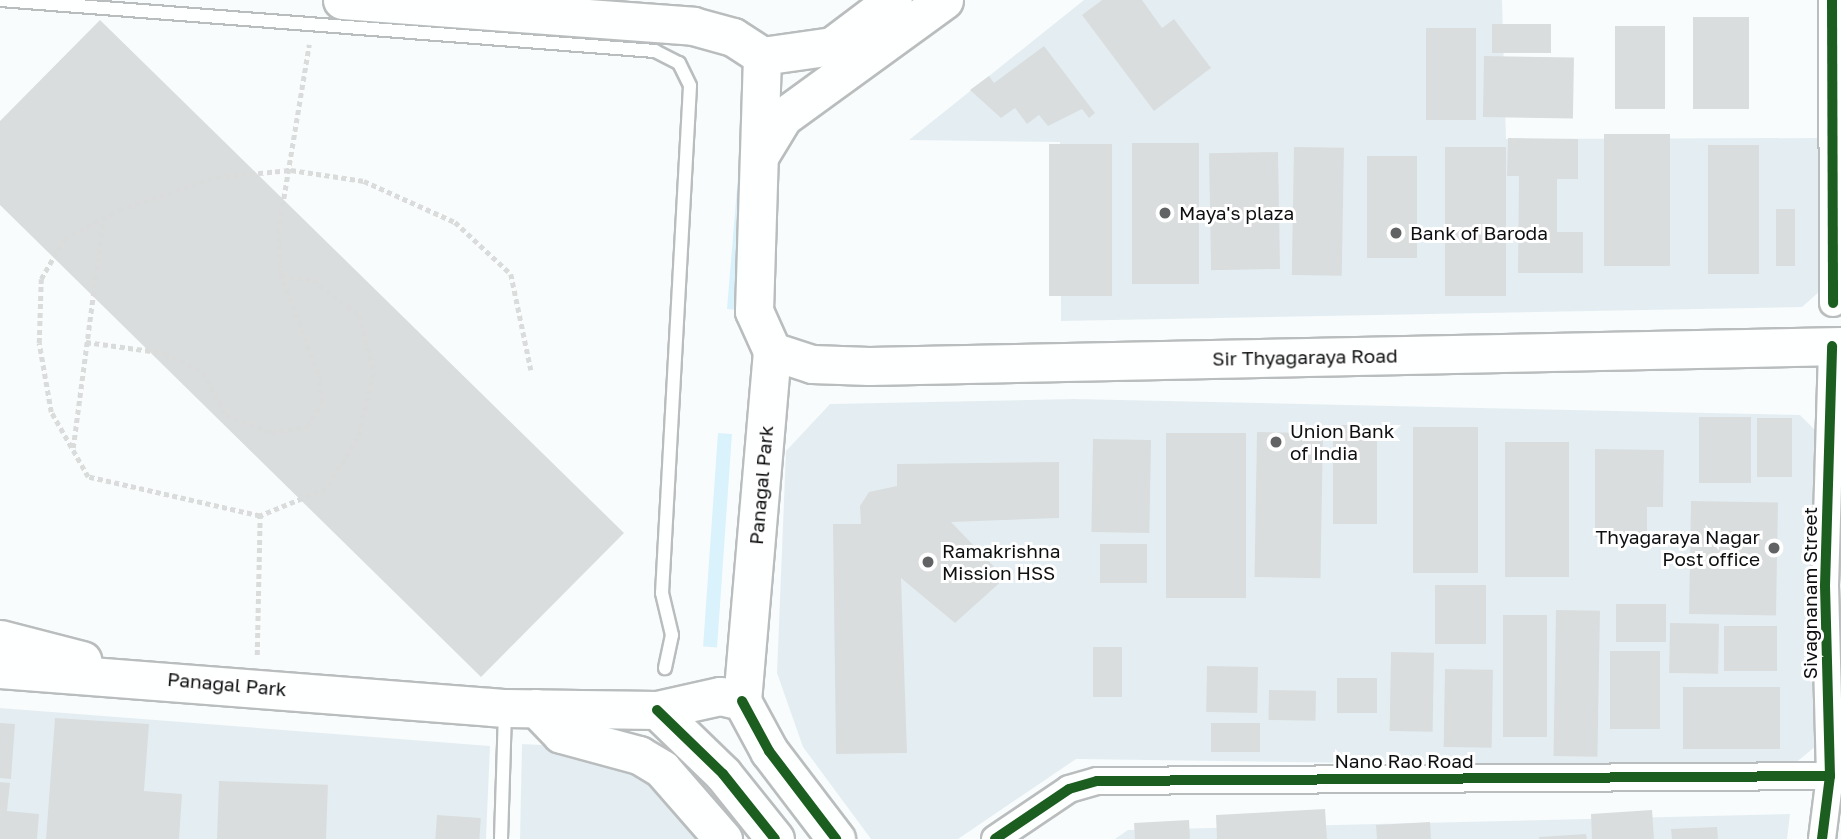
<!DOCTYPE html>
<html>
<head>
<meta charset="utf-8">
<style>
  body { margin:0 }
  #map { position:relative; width:1841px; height:839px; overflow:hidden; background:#f9fcfd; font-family:"Golos Text",sans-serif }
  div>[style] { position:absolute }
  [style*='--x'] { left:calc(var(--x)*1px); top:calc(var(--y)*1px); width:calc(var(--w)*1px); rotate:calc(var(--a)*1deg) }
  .built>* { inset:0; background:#e4eef2 }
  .green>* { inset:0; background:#daf2fb; transform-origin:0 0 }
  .building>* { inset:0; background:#daddde; transform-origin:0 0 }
  .path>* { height:4.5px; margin-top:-2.25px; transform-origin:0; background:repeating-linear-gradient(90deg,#dadbdb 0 5px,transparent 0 8.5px) }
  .roads { filter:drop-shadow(2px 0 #babdbe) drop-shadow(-2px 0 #babdbe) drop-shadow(0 2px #babdbe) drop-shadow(0 -2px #babdbe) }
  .lane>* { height:12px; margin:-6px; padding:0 6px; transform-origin:6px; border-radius:6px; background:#feffff }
  .street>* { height:26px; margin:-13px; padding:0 13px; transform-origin:13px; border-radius:13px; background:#feffff }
  .secondary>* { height:37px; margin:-18.5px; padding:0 18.5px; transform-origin:18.5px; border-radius:18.5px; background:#feffff }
  .cycleway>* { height:10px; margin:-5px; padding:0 5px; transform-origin:5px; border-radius:5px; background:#1b5e20 }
  .dots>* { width:19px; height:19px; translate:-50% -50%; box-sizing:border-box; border:4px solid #fff; border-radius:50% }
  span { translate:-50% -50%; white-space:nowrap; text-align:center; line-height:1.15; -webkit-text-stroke:6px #fff; paint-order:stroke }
  .poi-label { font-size:19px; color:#0d0f10 }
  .left { translate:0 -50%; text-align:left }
  .right { translate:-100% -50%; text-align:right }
  .street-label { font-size:19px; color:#0d0f10 }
</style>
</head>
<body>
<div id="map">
  <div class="built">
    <div style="clip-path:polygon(1084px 0,1502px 0,1506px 139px,1818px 138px,1820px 291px,1802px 307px,1061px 321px,1060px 142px,909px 140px)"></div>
    <div style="clip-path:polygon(1074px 399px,1800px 415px,1819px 434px,1816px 746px,1788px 769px,1076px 759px,958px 839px,871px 839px,803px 747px,777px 673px,786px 451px,830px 404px)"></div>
    <div style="clip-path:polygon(0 708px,490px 746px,486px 839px,0 839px)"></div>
    <div style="clip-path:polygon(522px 744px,600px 748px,732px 839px,520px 839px)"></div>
    <div style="clip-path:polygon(1790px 814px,1787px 839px,1115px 839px,1128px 830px)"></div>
  </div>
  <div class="green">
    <div style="clip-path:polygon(746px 80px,738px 310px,727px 309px)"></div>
    <div style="left:718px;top:433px;width:14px;height:214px;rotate:4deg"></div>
  </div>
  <div class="building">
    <div style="clip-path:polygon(1102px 0,1142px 0,1162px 28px,1174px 19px,1211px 68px,1154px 111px,1082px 15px)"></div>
    <div style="left:1693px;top:17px;width:56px;height:92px"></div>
    <div style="clip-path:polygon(100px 20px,624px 533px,481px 677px,0 205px,0 121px)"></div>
    <div style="left:1492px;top:24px;width:59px;height:29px"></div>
    <div style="left:1615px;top:26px;width:50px;height:83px"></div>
    <div style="left:1426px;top:28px;width:50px;height:92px"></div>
    <div style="clip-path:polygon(1044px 46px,1095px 113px,1089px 118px,1082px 109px,1048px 126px,1039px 115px,1027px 124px,1015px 108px,1001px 118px,970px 90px,989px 76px,994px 83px)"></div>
    <div style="left:1484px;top:56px;width:90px;height:61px;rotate:1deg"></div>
    <div style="left:1604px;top:134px;width:66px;height:132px"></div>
    <div style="clip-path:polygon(1508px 138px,1578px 139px,1578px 179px,1557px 179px,1557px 232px,1583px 232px,1583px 273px,1518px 273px,1519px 176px,1507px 176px)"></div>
    <div style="left:1132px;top:143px;width:67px;height:141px"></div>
    <div style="left:1049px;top:144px;width:63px;height:152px"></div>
    <div style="left:1708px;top:145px;width:51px;height:129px"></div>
    <div style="left:1294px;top:147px;width:50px;height:128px;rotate:1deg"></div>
    <div style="left:1445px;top:147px;width:61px;height:149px"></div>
    <div style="left:1278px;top:152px;width:117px;height:69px;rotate:89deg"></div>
    <div style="left:1367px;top:156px;width:50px;height:102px"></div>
    <div style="left:1776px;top:209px;width:19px;height:57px"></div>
    <div style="left:1699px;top:417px;width:52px;height:66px"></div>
    <div style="left:1757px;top:418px;width:35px;height:59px"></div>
    <div style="left:1333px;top:425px;width:44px;height:99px"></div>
    <div style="left:1413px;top:427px;width:65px;height:146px"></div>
    <div style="left:1257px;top:432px;width:66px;height:145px;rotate:1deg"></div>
    <div style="left:1166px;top:433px;width:80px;height:165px"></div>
    <div style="left:1093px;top:439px;width:58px;height:93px;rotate:1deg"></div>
    <div style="left:1505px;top:442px;width:64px;height:135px"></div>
    <div style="clip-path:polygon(1595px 449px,1664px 450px,1663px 507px,1647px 507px,1647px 537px,1595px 537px)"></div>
    <div style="clip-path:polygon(1059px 462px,1059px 518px,951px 522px,1005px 578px,955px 623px,901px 578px,907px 753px,836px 754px,833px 524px,861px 524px,860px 506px,869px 492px,897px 486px,897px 464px)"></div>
    <div style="left:1691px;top:501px;width:87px;height:113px;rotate:1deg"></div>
    <div style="left:1100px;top:544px;width:47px;height:39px"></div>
    <div style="left:1435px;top:585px;width:51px;height:59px"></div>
    <div style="left:1616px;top:604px;width:50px;height:38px"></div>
    <div style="left:1556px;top:610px;width:44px;height:146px;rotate:1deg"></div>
    <div style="left:1503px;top:615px;width:44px;height:122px"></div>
    <div style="left:1670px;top:623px;width:49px;height:50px;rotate:1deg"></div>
    <div style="left:1724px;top:626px;width:53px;height:45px"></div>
    <div style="left:1093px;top:647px;width:29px;height:50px"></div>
    <div style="left:1610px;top:651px;width:50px;height:78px"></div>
    <div style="left:1391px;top:652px;width:43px;height:79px;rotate:1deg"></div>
    <div style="left:1207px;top:666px;width:51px;height:46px;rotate:1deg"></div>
    <div style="left:1445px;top:669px;width:48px;height:78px;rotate:1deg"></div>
    <div style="left:1337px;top:678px;width:40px;height:35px"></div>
    <div style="left:1683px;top:687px;width:97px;height:62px"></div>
    <div style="left:1269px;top:690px;width:47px;height:30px;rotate:1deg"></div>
    <div style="clip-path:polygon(55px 718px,149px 724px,144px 791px,182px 794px,179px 839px,46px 839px)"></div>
    <div style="clip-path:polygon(0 723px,15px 724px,11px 779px,0 778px)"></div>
    <div style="left:1211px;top:723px;width:49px;height:29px"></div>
    <div style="left:219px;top:781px;width:109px;height:58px;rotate:2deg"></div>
    <div style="clip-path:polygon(0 782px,10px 783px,7px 811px,39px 814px,37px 839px,0 839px)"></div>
    <div style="clip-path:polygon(1325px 809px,1327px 839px,1217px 839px,1216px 815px)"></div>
    <div style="clip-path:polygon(1652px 810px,1654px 839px,1592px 839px,1591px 814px)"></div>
    <div style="left:437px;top:815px;width:44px;height:24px;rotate:4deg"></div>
    <div style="clip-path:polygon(1189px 820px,1190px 839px,1135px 839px,1134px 823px)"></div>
    <div style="clip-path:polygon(1430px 822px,1431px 839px,1377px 839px,1376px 825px)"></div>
    <div style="clip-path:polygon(1717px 827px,1718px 839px,1672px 839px,1671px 829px)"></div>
    <div style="clip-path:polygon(1586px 834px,1587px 839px,1539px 839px,1539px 837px)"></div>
  </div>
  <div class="path">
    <div style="--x:281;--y:276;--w:32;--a:7"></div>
    <div style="--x:313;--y:280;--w:58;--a:37.3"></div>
    <div style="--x:359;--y:315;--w:60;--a:75.5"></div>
    <div style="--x:374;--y:373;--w:67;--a:103.8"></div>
    <div style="--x:358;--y:438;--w:60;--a:122.1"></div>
    <div style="--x:326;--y:489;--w:71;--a:157.8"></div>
    <div style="--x:260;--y:516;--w:176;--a:-167.2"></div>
    <div style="--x:88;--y:477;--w:75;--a:-119.6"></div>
    <div style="--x:51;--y:412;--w:70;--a:-99.9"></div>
    <div style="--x:39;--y:343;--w:64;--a:-88.2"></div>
    <div style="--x:41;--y:279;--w:46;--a:-60.1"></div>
    <div style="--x:64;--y:239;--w:62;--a:-27.8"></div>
    <div style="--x:119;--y:210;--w:102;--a:-18.8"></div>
    <div style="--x:216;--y:177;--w:75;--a:-5.3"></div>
    <div style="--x:291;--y:170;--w:74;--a:8.6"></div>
    <div style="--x:364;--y:181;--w:100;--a:24.3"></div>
    <div style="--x:455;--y:222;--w:76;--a:42.9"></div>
    <div style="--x:511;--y:274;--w:98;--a:78.2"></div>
    <div style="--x:86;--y:342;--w:80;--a:7.9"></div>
    <div style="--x:165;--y:353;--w:42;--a:26.6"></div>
    <div style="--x:203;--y:372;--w:49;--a:61.9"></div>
    <div style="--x:226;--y:415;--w:48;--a:20.7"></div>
    <div style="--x:271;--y:432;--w:36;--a:-8"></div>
    <div style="--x:307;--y:427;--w:29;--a:-59"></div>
    <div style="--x:322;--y:402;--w:28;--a:-98"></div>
    <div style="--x:318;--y:374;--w:105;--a:-110.7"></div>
    <div style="--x:281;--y:276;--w:44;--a:-93.9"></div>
    <div style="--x:278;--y:232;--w:190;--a:-80.6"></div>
    <div style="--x:73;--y:448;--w:231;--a:-82.5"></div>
    <div style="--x:257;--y:655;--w:139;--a:-88.8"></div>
  </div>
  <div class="roads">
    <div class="lane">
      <div style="--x:1;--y:0;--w:656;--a:4.46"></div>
      <div style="--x:655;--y:51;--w:27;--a:27"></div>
      <div style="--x:679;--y:63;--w:25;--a:64"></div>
      <div style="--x:690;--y:86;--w:508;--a:93.16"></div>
      <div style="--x:662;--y:593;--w:43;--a:76.6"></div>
      <div style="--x:672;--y:635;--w:34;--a:102"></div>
      <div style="--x:501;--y:839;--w:127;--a:-88.2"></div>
    </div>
    <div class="street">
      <div style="--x:1832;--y:0;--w:303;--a:89.8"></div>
      <div style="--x:995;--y:839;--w:89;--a:-34"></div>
      <div style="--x:1069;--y:789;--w:29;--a:-16"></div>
      <div style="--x:1097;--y:781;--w:733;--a:-0.39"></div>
      <div style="--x:1822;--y:839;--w:64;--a:-82.8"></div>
      <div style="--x:1830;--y:776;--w:190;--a:-91.5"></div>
      <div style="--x:1825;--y:586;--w:240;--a:-88.3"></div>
    </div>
    <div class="secondary">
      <div style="--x:342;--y:0;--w:352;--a:4.2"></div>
      <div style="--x:693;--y:26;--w:41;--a:15.4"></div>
      <div style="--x:733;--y:37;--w:35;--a:33"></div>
      <div style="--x:762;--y:56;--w:71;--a:-8.1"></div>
      <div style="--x:832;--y:46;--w:76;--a:-37"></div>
      <div style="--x:760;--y:155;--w:44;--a:-58.8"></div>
      <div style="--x:783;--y:117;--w:199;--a:-36"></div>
      <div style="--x:772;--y:351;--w:42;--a:18"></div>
      <div style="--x:812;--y:364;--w:57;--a:2"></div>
      <div style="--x:869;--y:366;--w:972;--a:-1.18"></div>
      <div style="--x:0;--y:639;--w:85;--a:14.4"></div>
      <div style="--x:0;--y:669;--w:507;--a:4.42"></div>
      <div style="--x:505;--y:708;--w:152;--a:0.8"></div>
      <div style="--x:657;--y:710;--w:65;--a:-12.5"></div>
      <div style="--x:720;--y:696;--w:23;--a:13"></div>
      <div style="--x:742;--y:701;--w:351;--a:-85.1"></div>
      <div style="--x:772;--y:351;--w:44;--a:-114.2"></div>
      <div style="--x:754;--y:311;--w:255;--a:-88.2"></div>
      <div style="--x:742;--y:701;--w:57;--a:61.6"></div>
      <div style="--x:769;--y:751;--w:111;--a:52.7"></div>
      <div style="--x:536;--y:708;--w:36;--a:46"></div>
      <div style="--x:561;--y:734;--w:81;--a:15.1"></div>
      <div style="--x:639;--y:755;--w:27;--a:31"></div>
      <div style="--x:662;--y:769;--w:93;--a:48.9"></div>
      <div style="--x:657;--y:710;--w:92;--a:44.1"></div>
      <div style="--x:723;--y:774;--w:83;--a:51.3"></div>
    </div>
  </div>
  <div class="cycleway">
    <div style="--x:1832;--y:0;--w:303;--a:89.8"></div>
    <div style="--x:742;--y:701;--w:57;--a:61.6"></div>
    <div style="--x:769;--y:751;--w:111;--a:52.7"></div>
    <div style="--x:657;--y:710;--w:92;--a:44.1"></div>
    <div style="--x:723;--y:774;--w:83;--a:51.3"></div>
    <div style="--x:995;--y:839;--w:89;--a:-34"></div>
    <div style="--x:1069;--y:789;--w:29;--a:-16"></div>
    <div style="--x:1097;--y:781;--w:733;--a:-0.39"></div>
    <div style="--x:1822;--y:839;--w:64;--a:-82.8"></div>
    <div style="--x:1830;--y:776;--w:190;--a:-91.5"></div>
    <div style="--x:1825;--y:586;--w:240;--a:-88.3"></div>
  </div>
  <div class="dots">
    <div style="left:1165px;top:213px;background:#606263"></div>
    <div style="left:1396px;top:233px;background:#606263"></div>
    <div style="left:1276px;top:442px;background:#606263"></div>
    <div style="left:1774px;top:548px;background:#606263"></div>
    <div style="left:928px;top:562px;background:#606263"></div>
  </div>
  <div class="poi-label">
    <span class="left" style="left:1179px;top:213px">Maya's plaza</span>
    <span class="left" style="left:1410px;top:233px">Bank of Baroda</span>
    <span class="left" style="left:1290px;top:442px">Union Bank<br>of India</span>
    <span class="right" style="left:1760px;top:548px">Thyagaraya Nagar<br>Post office</span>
    <span class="left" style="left:942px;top:562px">Ramakrishna<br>Mission HSS</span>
  </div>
  <div class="street-label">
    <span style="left:1305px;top:357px;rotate:-1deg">Sir Thyagaraya Road</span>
    <span style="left:761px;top:485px;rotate:-85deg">Panagal Park</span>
    <span style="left:1810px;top:593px;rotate:-90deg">Sivagnanam Street</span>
    <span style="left:227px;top:684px;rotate:5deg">Panagal Park</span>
    <span style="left:1404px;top:761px">Nano Rao Road</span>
  </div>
</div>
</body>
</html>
